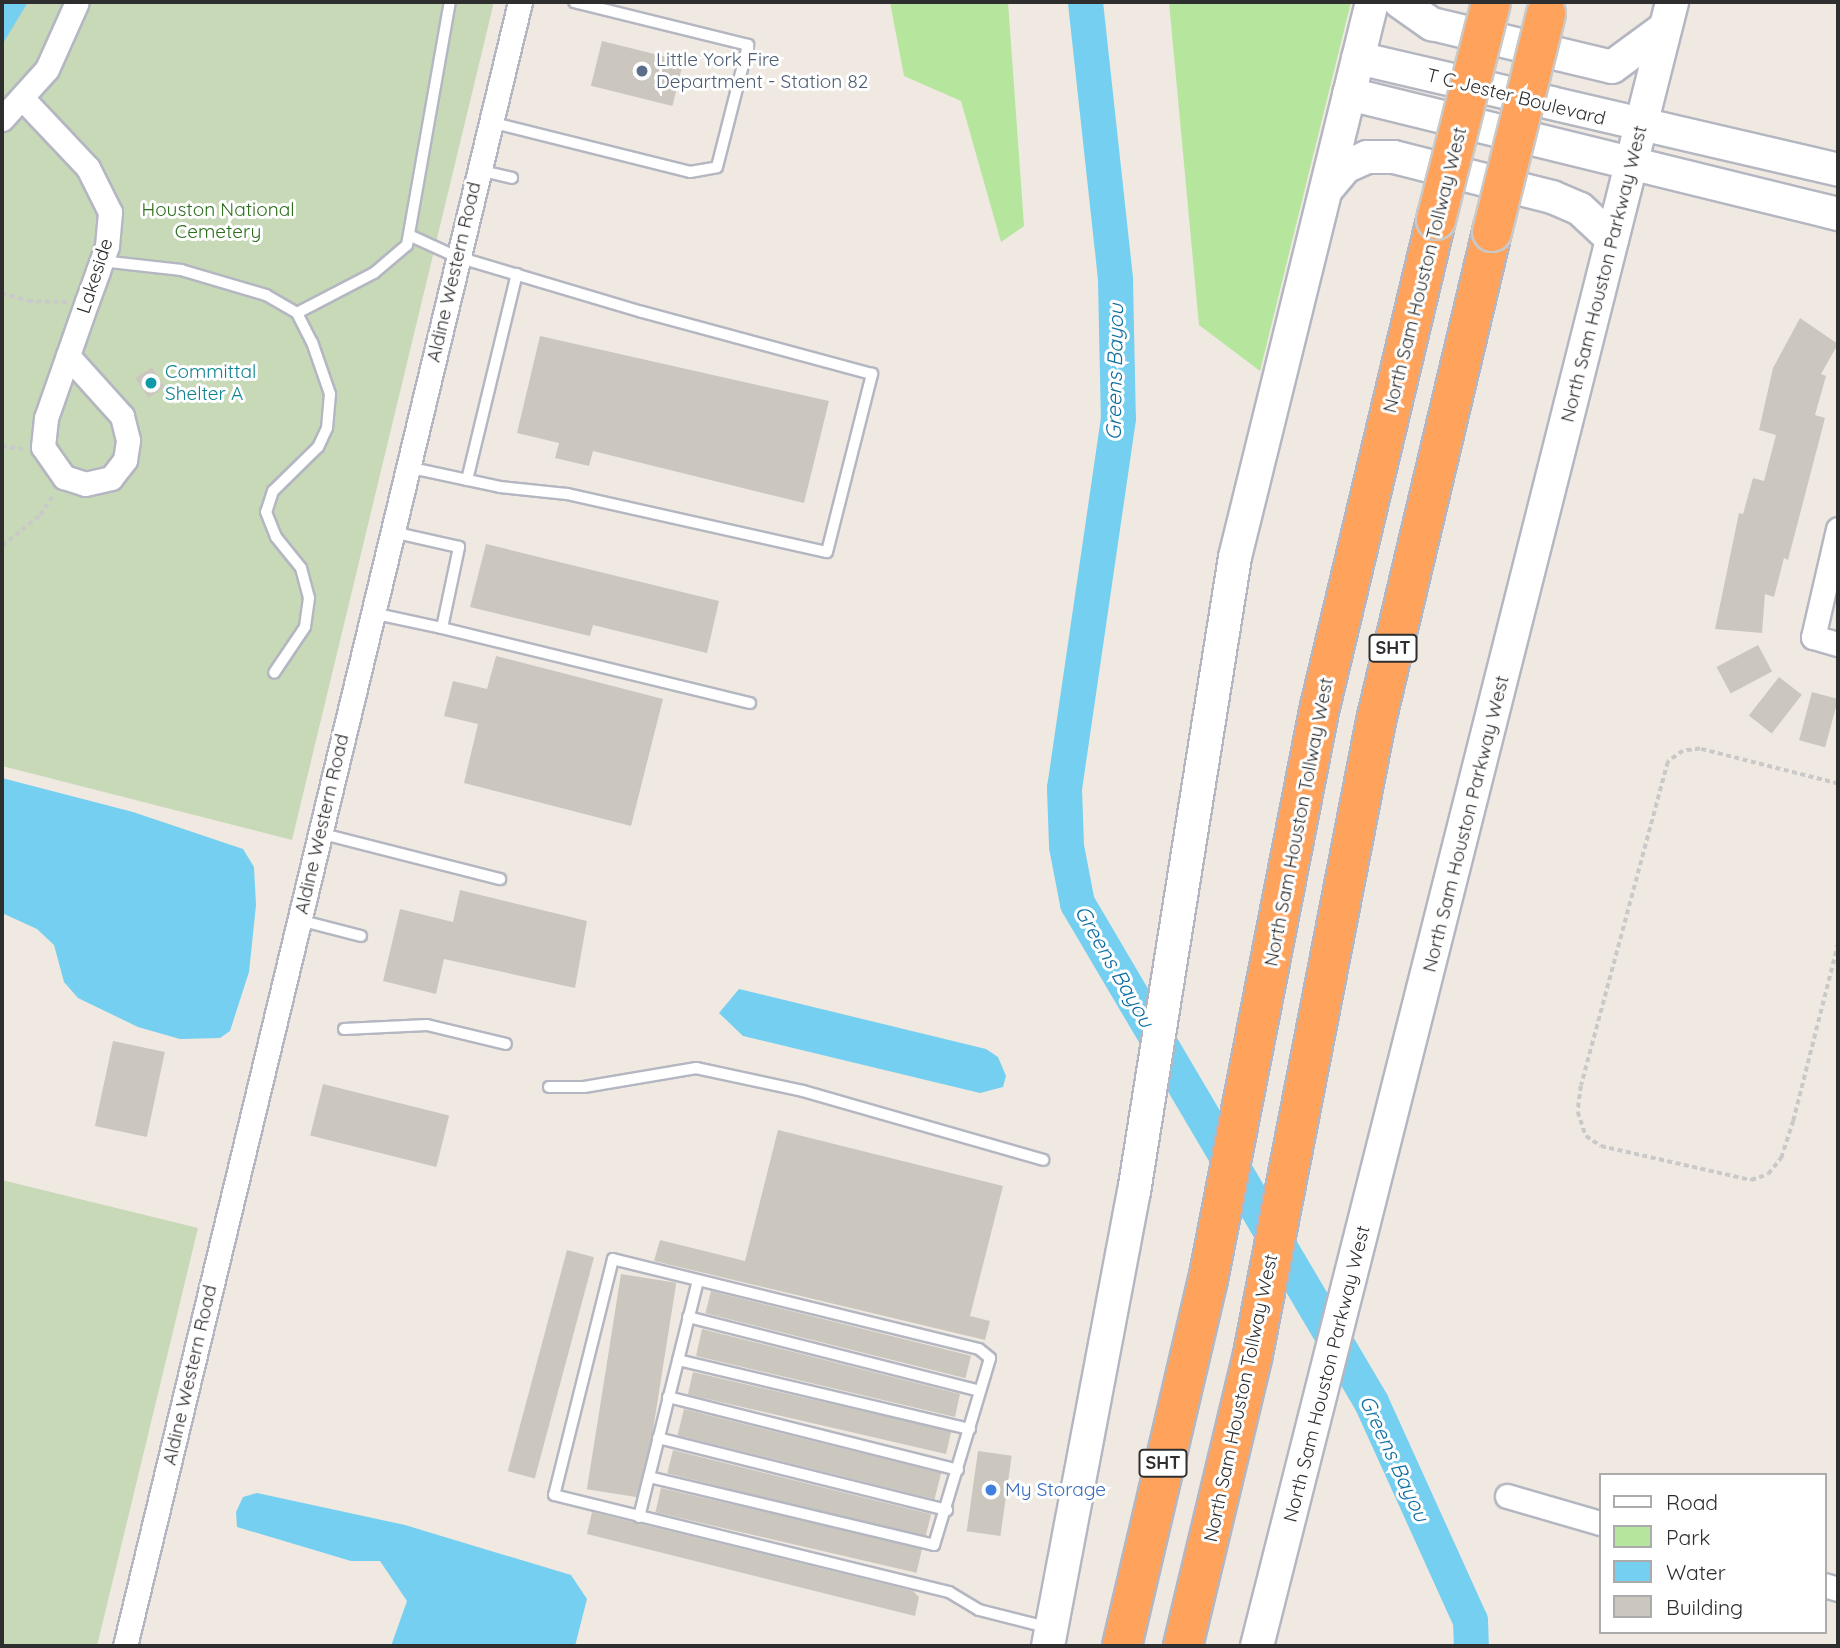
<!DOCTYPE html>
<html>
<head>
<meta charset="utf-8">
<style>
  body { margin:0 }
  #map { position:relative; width:1840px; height:1648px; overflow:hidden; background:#efe9e1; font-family:Quicksand,sans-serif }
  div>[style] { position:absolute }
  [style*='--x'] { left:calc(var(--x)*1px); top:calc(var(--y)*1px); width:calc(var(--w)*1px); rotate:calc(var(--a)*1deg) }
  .green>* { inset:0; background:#b6e59e }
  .cemetery>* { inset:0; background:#c8d9b8 }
  .water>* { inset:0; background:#75cff0 }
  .river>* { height:35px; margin:-17.5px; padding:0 17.5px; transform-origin:17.5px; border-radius:17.5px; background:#75cff0 }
  .building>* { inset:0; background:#cbc7bf; transform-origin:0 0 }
  .path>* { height:3.5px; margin-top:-1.75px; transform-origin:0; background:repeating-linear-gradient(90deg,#c9c9c9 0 5px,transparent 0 8.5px) }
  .roads { filter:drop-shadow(2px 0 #b4b7c1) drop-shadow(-2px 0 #b4b7c1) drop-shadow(0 2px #b4b7c1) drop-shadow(0 -2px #b4b7c1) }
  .lane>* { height:10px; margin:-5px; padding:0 5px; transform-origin:5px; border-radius:5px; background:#fff }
  .street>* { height:23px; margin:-11.5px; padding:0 11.5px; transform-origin:11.5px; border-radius:11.5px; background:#fff }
  .secondary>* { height:32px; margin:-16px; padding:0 16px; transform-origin:16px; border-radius:16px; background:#fff }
  .highway>* { height:38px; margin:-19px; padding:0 19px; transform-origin:19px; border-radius:19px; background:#ffa35c }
  .bridges { filter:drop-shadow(2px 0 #c9c9c9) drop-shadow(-2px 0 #c9c9c9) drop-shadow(0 2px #c9c9c9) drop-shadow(0 -2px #c9c9c9) }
  .highway-bridge>* { height:38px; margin:-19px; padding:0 19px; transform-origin:19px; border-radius:19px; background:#ffa35c }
  .dots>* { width:19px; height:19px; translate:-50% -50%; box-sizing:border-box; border:4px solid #fff; border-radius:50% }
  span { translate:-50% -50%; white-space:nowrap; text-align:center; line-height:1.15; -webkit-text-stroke:6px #fff; paint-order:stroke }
  .shield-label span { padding:2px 5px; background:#fff; border:2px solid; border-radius:5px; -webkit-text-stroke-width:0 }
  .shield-label { font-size:18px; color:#2e2e2e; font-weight:700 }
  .service-label { font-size:19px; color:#4e5e75 }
  .left { translate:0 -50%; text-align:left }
  .street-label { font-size:19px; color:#2e2e2e }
  .park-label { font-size:19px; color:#2c6e1b }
  .culture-label { font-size:19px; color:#0d838f }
  .shop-label { font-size:19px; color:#366cbe }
  .water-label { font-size:21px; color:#0d6fa3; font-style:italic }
  .frame { position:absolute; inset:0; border:4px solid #2e2e2e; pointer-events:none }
  .legend { position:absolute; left:1599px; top:1473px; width:228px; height:161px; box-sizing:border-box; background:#fff; border:2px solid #ababab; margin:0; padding:9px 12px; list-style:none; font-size:21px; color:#2e2e2e }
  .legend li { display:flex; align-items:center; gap:14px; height:35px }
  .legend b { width:35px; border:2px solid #ababab }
</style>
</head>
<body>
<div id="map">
  <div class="green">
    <div style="clip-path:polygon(890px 2px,1008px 2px,1024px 226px,1001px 242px,961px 101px,904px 76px)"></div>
    <div style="clip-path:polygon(1169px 2px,1351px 2px,1260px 371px,1199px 325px)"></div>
  </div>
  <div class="cemetery">
    <div style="clip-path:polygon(2px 2px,494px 2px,292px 840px,2px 766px)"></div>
    <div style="clip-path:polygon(2px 1180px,198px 1228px,97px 1646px,2px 1646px)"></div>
  </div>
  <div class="water">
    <div style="clip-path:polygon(2px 2px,28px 2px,2px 45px)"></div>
    <div style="clip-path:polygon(2px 778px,133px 812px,243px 849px,254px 867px,256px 905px,249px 972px,230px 1031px,220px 1038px,180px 1039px,138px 1027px,78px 998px,64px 982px,54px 945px,37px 929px,2px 913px)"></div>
    <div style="clip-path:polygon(739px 989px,986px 1049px,998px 1057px,1006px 1076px,1003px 1087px,980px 1093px,743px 1036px,719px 1013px)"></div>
    <div style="clip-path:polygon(257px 1493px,405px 1525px,571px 1575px,587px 1599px,575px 1646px,391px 1646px,407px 1601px,380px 1561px,351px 1561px,237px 1527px,236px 1512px,243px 1497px)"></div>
  </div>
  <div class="river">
    <div style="--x:1085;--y:2;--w:280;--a:83.8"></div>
    <div style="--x:1115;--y:280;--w:138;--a:88.8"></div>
    <div style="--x:1118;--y:418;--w:374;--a:98.3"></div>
    <div style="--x:1064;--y:788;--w:58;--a:88"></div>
    <div style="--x:1066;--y:846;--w:58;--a:79.1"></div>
    <div style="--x:1077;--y:903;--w:579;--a:59.49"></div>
    <div style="--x:1371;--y:1402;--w:239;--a:65.6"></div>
    <div style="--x:1470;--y:1620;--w:26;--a:88"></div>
  </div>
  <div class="building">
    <div style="left:602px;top:41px;width:84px;height:46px;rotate:14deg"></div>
    <div style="clip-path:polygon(1800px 318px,1838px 344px,1821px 374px,1826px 376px,1815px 415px,1825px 418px,1788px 560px,1784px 558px,1774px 597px,1765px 594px,1762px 633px,1715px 629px,1739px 513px,1743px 514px,1753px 478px,1764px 481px,1776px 435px,1759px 430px,1773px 368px)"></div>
    <div style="clip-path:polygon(540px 336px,829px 401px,804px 503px,593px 451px,589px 466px,555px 458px,559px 443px,517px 433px)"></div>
    <div style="left:152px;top:367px;width:24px;height:20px;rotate:57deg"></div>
    <div style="clip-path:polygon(486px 544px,719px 601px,707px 653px,593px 625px,590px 636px,470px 607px)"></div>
    <div style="left:1758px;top:645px;width:30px;height:47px;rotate:62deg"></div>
    <div style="clip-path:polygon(496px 656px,663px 699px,631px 826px,464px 783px,478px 724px,444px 716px,453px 681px,487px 689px)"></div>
    <div style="left:1779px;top:677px;width:29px;height:49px;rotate:38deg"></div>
    <div style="left:1812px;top:692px;width:27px;height:50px;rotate:15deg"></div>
    <div style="clip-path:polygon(460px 890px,587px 921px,575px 988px,444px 959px,436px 994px,383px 981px,400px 909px,453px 922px)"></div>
    <div style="left:113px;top:1041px;width:53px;height:87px;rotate:12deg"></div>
    <div style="left:323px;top:1084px;width:130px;height:53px;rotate:14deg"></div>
    <div style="clip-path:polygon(778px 1130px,1003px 1186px,970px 1316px,990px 1321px,985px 1340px,654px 1261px,660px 1240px,745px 1261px)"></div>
    <div style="left:567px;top:1250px;width:28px;height:229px;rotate:15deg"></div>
    <div style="left:621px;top:1274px;width:56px;height:218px;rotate:9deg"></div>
    <div style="left:711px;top:1291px;width:268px;height:23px;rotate:14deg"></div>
    <div style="clip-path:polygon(702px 1329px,960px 1394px,955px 1417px,696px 1356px)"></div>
    <div style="left:693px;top:1372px;width:265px;height:23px;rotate:13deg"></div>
    <div style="left:684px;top:1409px;width:265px;height:27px;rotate:14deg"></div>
    <div style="left:673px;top:1450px;width:266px;height:24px;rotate:14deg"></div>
    <div style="left:978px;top:1451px;width:34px;height:81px;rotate:8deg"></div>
    <div style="left:661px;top:1488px;width:268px;height:25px;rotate:13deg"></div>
    <div style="clip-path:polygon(592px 1512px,913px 1591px,919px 1597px,915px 1616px,587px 1534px)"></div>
  </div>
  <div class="path">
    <div style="--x:2;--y:293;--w:27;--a:17"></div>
    <div style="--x:28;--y:301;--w:40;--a:1.4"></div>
    <div style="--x:2;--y:446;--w:21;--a:8"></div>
    <div style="--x:2;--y:546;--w:49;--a:-39.2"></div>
    <div style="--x:40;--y:515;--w:25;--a:-56"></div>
    <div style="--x:1838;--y:784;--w:142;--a:-165.8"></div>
    <div style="--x:1700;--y:749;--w:17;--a:173"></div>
    <div style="--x:1683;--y:751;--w:19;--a:144"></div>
    <div style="--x:1668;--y:762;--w:335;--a:105"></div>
    <div style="--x:1581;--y:1086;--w:26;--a:97"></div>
    <div style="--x:1578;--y:1112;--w:25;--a:72"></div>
    <div style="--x:1586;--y:1136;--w:18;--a:34"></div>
    <div style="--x:1601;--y:1146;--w:154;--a:12.8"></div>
    <div style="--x:1751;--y:1180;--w:18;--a:-19"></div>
    <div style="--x:1768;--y:1174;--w:21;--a:-51"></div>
    <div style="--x:1781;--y:1158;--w:39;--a:-72"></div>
    <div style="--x:1793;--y:1121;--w:184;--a:-75.8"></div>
  </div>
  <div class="roads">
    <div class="lane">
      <div style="--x:490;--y:122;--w:206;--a:14"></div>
      <div style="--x:690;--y:172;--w:27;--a:-10"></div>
      <div style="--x:717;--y:167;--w:126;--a:-75.7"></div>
      <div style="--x:748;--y:45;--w:179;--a:-166.1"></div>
      <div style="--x:478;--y:170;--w:35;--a:13"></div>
      <div style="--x:101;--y:261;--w:81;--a:6.4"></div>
      <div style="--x:181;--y:270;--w:89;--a:16.4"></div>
      <div style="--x:266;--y:295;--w:36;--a:30"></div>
      <div style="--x:297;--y:313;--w:33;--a:63"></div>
      <div style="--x:312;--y:342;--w:55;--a:70.9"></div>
      <div style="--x:330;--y:394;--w:34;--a:95"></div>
      <div style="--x:327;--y:428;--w:21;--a:115"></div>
      <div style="--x:318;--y:447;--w:63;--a:135.6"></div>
      <div style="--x:273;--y:491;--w:22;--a:108"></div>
      <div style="--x:266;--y:512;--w:27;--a:68"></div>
      <div style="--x:276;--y:537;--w:40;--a:51"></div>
      <div style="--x:301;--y:568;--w:31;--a:75"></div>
      <div style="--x:309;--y:598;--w:29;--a:98"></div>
      <div style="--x:305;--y:627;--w:55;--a:124"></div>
      <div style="--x:297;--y:313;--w:87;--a:-27.5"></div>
      <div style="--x:374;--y:273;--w:43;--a:-40.3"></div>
      <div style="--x:407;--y:245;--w:247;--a:-80"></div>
      <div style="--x:407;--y:467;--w:95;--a:12.1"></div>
      <div style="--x:500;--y:487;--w:67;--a:6"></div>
      <div style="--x:567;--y:494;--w:266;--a:12.6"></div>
      <div style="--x:827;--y:552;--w:184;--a:-75.8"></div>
      <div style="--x:872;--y:374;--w:238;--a:-164.9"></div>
      <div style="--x:642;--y:312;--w:193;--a:-163.4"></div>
      <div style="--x:457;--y:257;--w:51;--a:-155.5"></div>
      <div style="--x:467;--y:480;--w:212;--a:-76.4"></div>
      <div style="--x:372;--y:613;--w:72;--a:12.1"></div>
      <div style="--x:442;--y:628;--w:83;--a:-78.1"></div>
      <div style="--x:459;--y:547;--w:69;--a:-167.4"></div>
      <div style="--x:442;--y:628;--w:317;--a:13.7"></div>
      <div style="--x:319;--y:833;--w:187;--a:14.3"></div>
      <div style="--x:299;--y:920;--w:64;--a:14.5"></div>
      <div style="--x:344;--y:1029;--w:83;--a:-2.8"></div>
      <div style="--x:427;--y:1025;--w:81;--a:13.5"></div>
      <div style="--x:549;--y:1087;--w:35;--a:0"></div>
      <div style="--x:584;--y:1087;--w:114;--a:-9.6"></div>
      <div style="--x:696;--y:1068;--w:109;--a:12.1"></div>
      <div style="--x:803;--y:1091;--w:250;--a:16"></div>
      <div style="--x:688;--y:1317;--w:301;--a:14.2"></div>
      <div style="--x:678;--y:1360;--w:300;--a:13.3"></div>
      <div style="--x:668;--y:1397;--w:299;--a:14.1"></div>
      <div style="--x:658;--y:1438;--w:298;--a:14"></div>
      <div style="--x:649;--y:1477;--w:293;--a:13.4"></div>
      <div style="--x:934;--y:1545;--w:195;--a:-73.3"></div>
      <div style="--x:990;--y:1358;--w:14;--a:-141"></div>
      <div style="--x:979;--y:1349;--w:377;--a:-166.2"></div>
      <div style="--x:613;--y:1259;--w:243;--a:104"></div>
      <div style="--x:554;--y:1495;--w:407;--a:13.8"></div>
      <div style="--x:949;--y:1592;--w:35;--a:31"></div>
      <div style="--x:979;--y:1610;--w:73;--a:14.2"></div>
      <div style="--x:639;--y:1517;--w:244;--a:-76"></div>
    </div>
    <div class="street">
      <div style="--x:24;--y:100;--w:93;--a:46.7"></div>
      <div style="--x:88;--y:168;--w:49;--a:63.4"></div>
      <div style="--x:110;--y:212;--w:34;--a:95"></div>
      <div style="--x:107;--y:246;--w:27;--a:110"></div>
      <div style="--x:98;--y:271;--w:32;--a:110"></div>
      <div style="--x:87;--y:301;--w:124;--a:109.3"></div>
      <div style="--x:46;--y:418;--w:29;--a:96"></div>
      <div style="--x:43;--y:447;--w:37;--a:55"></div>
      <div style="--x:64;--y:477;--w:22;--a:18"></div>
      <div style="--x:85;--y:484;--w:27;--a:-13"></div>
      <div style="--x:111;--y:478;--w:23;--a:-52"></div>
      <div style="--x:125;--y:460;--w:20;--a:-81"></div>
      <div style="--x:128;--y:440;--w:25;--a:-104"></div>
      <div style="--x:122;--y:416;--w:81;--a:-132"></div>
      <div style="--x:2;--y:119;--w:67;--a:-48"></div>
      <div style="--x:47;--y:69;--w:73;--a:-65.9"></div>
      <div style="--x:1838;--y:529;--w:111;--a:103"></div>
      <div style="--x:1813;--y:637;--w:26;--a:16"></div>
      <div style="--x:1507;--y:1496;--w:97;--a:16.2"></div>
      <div style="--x:1824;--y:1585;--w:15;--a:16"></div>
      <div style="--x:125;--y:1646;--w:1691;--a:-76.49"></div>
    </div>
    <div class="secondary">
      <div style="--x:1400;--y:2;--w:39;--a:35"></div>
      <div style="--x:1432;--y:24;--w:185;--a:13.4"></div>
      <div style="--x:1612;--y:67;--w:66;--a:-36.3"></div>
      <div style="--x:1358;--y:58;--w:493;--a:13.1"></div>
      <div style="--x:1349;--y:94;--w:504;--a:13.79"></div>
      <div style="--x:1326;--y:190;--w:30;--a:-50"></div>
      <div style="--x:1345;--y:167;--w:24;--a:-24"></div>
      <div style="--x:1367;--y:157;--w:27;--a:0"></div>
      <div style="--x:1394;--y:157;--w:163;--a:14.2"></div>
      <div style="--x:1552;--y:197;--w:30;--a:23"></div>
      <div style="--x:1580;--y:209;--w:44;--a:43.2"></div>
      <div style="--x:1048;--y:1646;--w:462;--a:-79.3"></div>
      <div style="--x:1134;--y:1192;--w:643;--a:-80.96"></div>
      <div style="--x:1235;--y:557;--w:572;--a:-76.13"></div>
      <div style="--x:1257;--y:1646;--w:1696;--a:-75.83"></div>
    </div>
    <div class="highway">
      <div style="--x:1122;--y:1646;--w:376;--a:-76.8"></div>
      <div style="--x:1208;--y:1280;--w:580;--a:-78.96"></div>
      <div style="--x:1319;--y:711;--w:505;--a:-76.6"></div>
      <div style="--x:1183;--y:1646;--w:300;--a:-76.5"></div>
      <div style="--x:1253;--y:1354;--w:645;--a:-79"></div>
      <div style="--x:1376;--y:721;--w:503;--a:-76.66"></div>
    </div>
  </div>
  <div class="bridges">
    <div class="highway-bridge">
      <div style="--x:1436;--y:220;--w:225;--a:-75.8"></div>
      <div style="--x:1492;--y:232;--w:225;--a:-76.1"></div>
    </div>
  </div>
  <div class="dots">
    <div style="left:642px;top:71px;background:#5c6f8a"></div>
    <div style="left:151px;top:383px;background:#0f9aa8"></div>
    <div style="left:991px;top:1490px;background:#3f7fe0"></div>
  </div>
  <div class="shield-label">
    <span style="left:1393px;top:648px">SHT</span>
    <span style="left:1163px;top:1463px">SHT</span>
  </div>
  <div class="service-label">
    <span class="left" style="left:656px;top:71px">Little York Fire<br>Department - Station 82</span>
  </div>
  <div class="street-label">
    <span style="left:1516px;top:97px;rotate:14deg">T C Jester Boulevard</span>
    <span style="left:1425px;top:270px;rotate:-76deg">North Sam Houston Tollway West</span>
    <span style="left:454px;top:272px;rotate:-77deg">Aldine Western Road</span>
    <span style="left:1604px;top:274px;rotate:-76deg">North Sam Houston Parkway West</span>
    <span style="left:95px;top:276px;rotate:-72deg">Lakeside</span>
    <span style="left:1299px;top:822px;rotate:-79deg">North Sam Houston Tollway West</span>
    <span style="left:322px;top:824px;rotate:-77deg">Aldine Western Road</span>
    <span style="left:1466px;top:824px;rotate:-76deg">North Sam Houston Parkway West</span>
    <span style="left:1327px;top:1374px;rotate:-76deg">North Sam Houston Parkway West</span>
    <span style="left:190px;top:1375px;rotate:-77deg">Aldine Western Road</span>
    <span style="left:1241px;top:1398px;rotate:-78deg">North Sam Houston Tollway West</span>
  </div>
  <div class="park-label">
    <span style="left:218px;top:221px">Houston National<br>Cemetery</span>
  </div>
  <div class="culture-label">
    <span class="left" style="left:165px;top:383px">Committal<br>Shelter A</span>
  </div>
  <div class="shop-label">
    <span class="left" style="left:1005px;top:1490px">My Storage</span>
  </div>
  <div class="water-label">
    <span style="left:1114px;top:372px;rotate:-89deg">Greens Bayou</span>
    <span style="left:1115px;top:966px;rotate:60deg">Greens Bayou</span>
    <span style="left:1395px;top:1458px;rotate:65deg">Greens Bayou</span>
  </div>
  <div class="frame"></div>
  <ul class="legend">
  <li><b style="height:9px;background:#fff"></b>Road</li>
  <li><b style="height:19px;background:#b6e59e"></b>Park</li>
  <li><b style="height:19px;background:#75cff0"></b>Water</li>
  <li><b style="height:19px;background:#cbc7bf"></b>Building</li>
  </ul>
</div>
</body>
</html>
